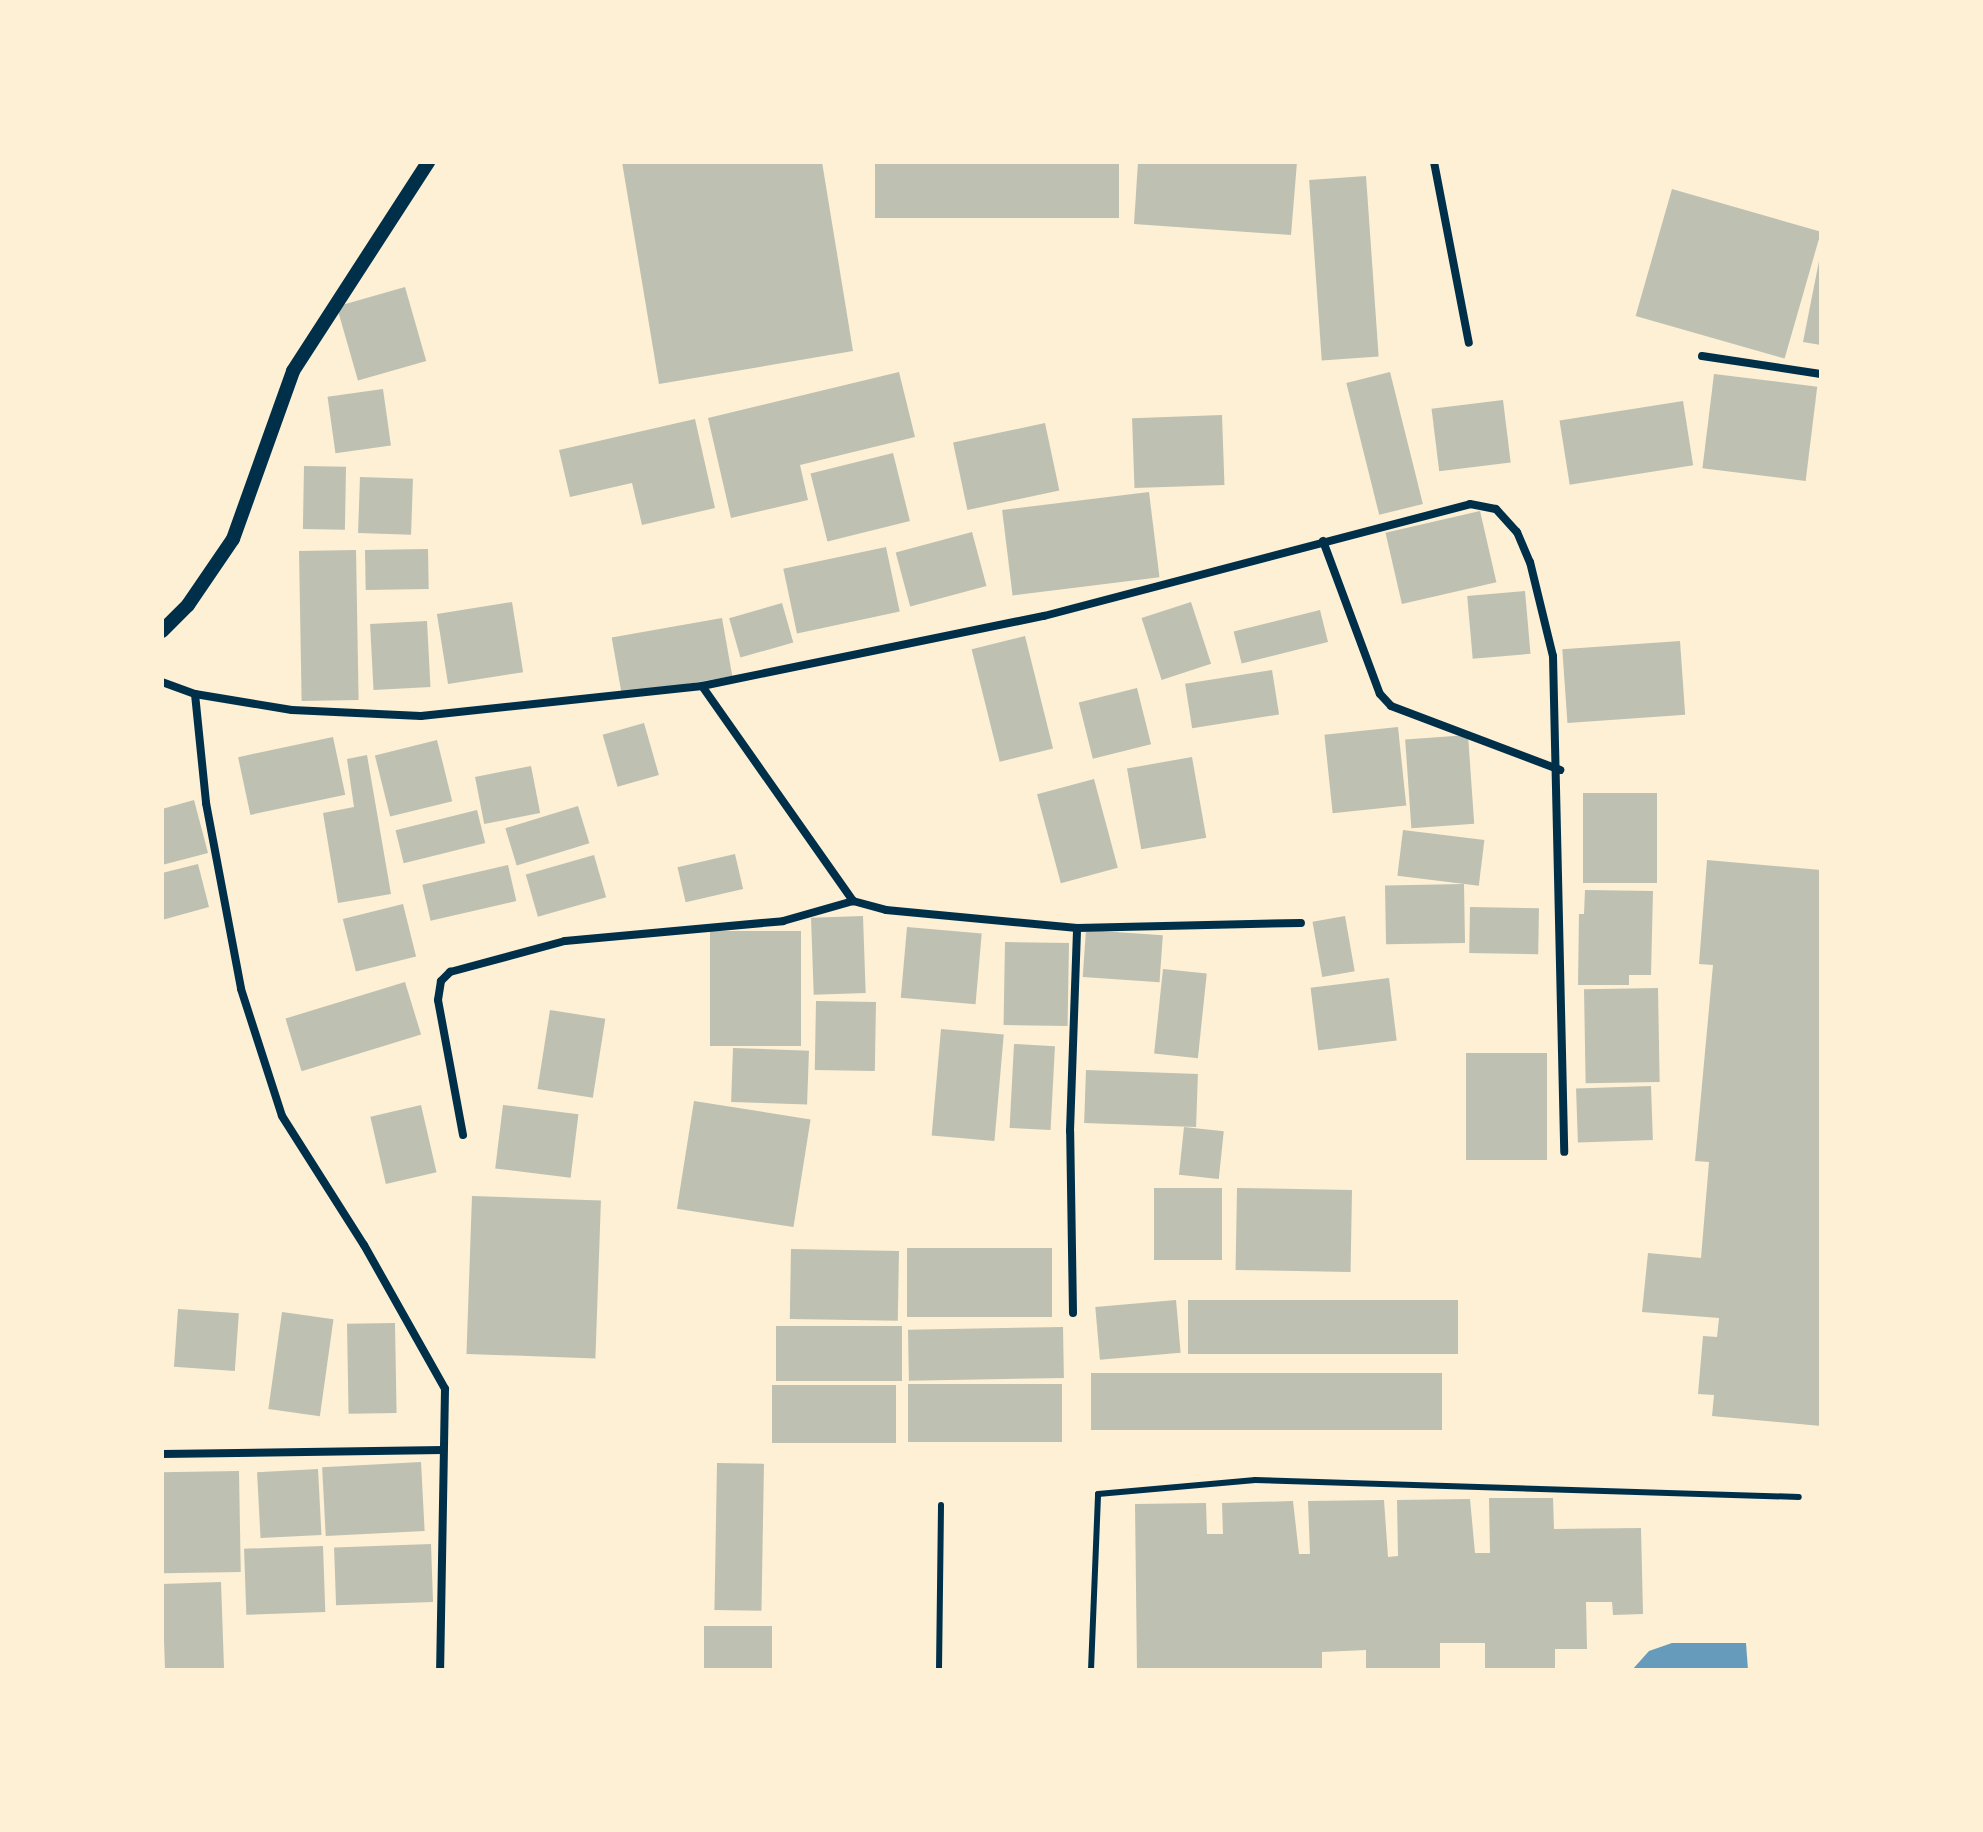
<!DOCTYPE html>
<html>
<head>
<meta charset="utf-8">
<style>
  body { margin:0 }
  #map { position:relative; width:1983px; height:1832px; overflow:hidden; background:#fdf0d5; font-family:Rubik,sans-serif }
  div>[style] { position:absolute }
  [style*='--x'] { left:calc(var(--x)*1px); top:calc(var(--y)*1px); width:calc(var(--w)*1px); rotate:calc(var(--a)*1deg) }
  .water>* { inset:0; background:#669bbc }
  .building>* { inset:0; background:#bec0b2; transform-origin:0 0 }
  .service>* { height:6px; margin:-3px; padding:0 3px; transform-origin:3px; border-radius:3px; background:#003049 }
  .minor>* { height:8px; margin:-4px; padding:0 4px; transform-origin:4px; border-radius:4px; background:#003049 }
  .tertiary>* { height:14px; margin:-7px; padding:0 7px; transform-origin:7px; border-radius:7px; background:#003049 }
  span { translate:-50% -50%; white-space:nowrap; text-align:center; line-height:1.15; -webkit-text-stroke:7px #fdf0d5; paint-order:stroke }
  .frame { position:absolute; inset:0; border:164px solid #fdf0d5; pointer-events:none }
</style>
</head>
<body>
<div id="map">
  <div class="water">
    <div style="clip-path:polygon(1672px 1643px,1746px 1643px,1748px 1670px,1632px 1670px,1649px 1651px)"></div>
  </div>
  <div class="building">
    <div style="clip-path:polygon(622px 162px,822px 162px,853px 351px,659px 384px)"></div>
    <div style="left:875px;top:162px;width:244px;height:56px"></div>
    <div style="clip-path:polygon(1138px 162px,1297px 162px,1291px 235px,1134px 224px)"></div>
    <div style="left:1366px;top:176px;width:181px;height:57px;rotate:86deg"></div>
    <div style="left:1672px;top:189px;width:155px;height:132px;rotate:16deg"></div>
    <div style="clip-path:polygon(1821px 251px,1821px 345px,1803px 342px)"></div>
    <div style="left:405px;top:287px;width:77px;height:71px;rotate:74deg"></div>
    <div style="clip-path:polygon(899px 372px,915px 437px,800px 465px,808px 500px,731px 518px,708px 418px)"></div>
    <div style="left:1390px;top:372px;width:136px;height:45px;rotate:76deg"></div>
    <div style="left:1714px;top:374px;width:104px;height:95px;rotate:7deg"></div>
    <div style="left:383px;top:389px;width:57px;height:56px;rotate:82deg"></div>
    <div style="left:1503px;top:400px;width:63px;height:72px;rotate:83deg"></div>
    <div style="left:1683px;top:401px;width:65px;height:125px;rotate:81deg"></div>
    <div style="left:1222px;top:415px;width:70px;height:90px;rotate:88deg"></div>
    <div style="clip-path:polygon(695px 419px,715px 508px,642px 525px,632px 483px,570px 497px,559px 450px)"></div>
    <div style="left:1045px;top:423px;width:69px;height:94px;rotate:78deg"></div>
    <div style="left:893px;top:453px;width:70px;height:85px;rotate:76deg"></div>
    <div style="left:304px;top:466px;width:42px;height:63px;rotate:1deg"></div>
    <div style="left:360px;top:477px;width:53px;height:56px;rotate:2deg"></div>
    <div style="left:1149px;top:492px;width:86px;height:148px;rotate:83deg"></div>
    <div style="left:1480px;top:511px;width:73px;height:97px;rotate:77deg"></div>
    <div style="left:972px;top:532px;width:56px;height:79px;rotate:75deg"></div>
    <div style="left:886px;top:547px;width:66px;height:105px;rotate:78deg"></div>
    <div style="left:428px;top:549px;width:40px;height:63px;rotate:89deg"></div>
    <div style="left:356px;top:550px;width:150px;height:57px;rotate:89deg"></div>
    <div style="left:1525px;top:591px;width:63px;height:58px;rotate:85deg"></div>
    <div style="left:512px;top:602px;width:71px;height:76px;rotate:81deg"></div>
    <div style="left:1191px;top:602px;width:65px;height:52px;rotate:72deg"></div>
    <div style="left:782px;top:603px;width:41px;height:55px;rotate:74deg"></div>
    <div style="left:1320px;top:610px;width:33px;height:89px;rotate:76deg"></div>
    <div style="left:722px;top:618px;width:59px;height:112px;rotate:80deg"></div>
    <div style="left:427px;top:621px;width:66px;height:57px;rotate:87deg"></div>
    <div style="left:1025px;top:636px;width:116px;height:55px;rotate:76deg"></div>
    <div style="left:1680px;top:641px;width:74px;height:118px;rotate:86deg"></div>
    <div style="left:1272px;top:670px;width:45px;height:88px;rotate:81deg"></div>
    <div style="left:1137px;top:688px;width:58px;height:60px;rotate:76deg"></div>
    <div style="left:644px;top:723px;width:54px;height:43px;rotate:74deg"></div>
    <div style="left:1398px;top:727px;width:79px;height:74px;rotate:84deg"></div>
    <div style="left:1468px;top:735px;width:89px;height:63px;rotate:86deg"></div>
    <div style="left:333px;top:737px;width:59px;height:97px;rotate:78deg"></div>
    <div style="left:437px;top:740px;width:63px;height:64px;rotate:76deg"></div>
    <div style="clip-path:polygon(367px 755px,391px 894px,338px 903px,323px 813px,354px 807px,347px 759px)"></div>
    <div style="left:1192px;top:757px;width:82px;height:66px;rotate:80deg"></div>
    <div style="left:531px;top:766px;width:48px;height:57px;rotate:79deg"></div>
    <div style="left:1094px;top:779px;width:92px;height:59px;rotate:75deg"></div>
    <div style="left:1583px;top:793px;width:74px;height:90px"></div>
    <div style="clip-path:polygon(194px 800px,208px 853px,162px 865px,162px 809px)"></div>
    <div style="left:578px;top:806px;width:39px;height:76px;rotate:73deg"></div>
    <div style="left:477px;top:810px;width:34px;height:84px;rotate:76deg"></div>
    <div style="left:1403px;top:830px;width:82px;height:46px;rotate:7deg"></div>
    <div style="left:735px;top:854px;width:36px;height:59px;rotate:77deg"></div>
    <div style="left:594px;top:855px;width:44px;height:71px;rotate:74deg"></div>
    <div style="clip-path:polygon(1707px 860px,1821px 870px,1821px 1426px,1712px 1416px,1714px 1395px,1698px 1394px,1703px 1336px,1717px 1337px,1719px 1318px,1642px 1312px,1648px 1253px,1701px 1258px,1709px 1162px,1695px 1161px,1713px 965px,1699px 964px)"></div>
    <div style="clip-path:polygon(198px 864px,209px 907px,162px 920px,162px 873px)"></div>
    <div style="left:508px;top:865px;width:37px;height:88px;rotate:77deg"></div>
    <div style="left:1464px;top:884px;width:59px;height:79px;rotate:89deg"></div>
    <div style="clip-path:polygon(1585px 890px,1653px 891px,1651px 975px,1629px 975px,1629px 985px,1578px 985px,1579px 914px,1584px 914px)"></div>
    <div style="left:403px;top:904px;width:54px;height:62px;rotate:76deg"></div>
    <div style="left:1470px;top:907px;width:69px;height:46px;rotate:1deg"></div>
    <div style="left:863px;top:916px;width:77px;height:52px;rotate:88deg"></div>
    <div style="left:1345px;top:916px;width:56px;height:33px;rotate:80deg"></div>
    <div style="left:907px;top:927px;width:75px;height:71px;rotate:5deg"></div>
    <div style="left:1086px;top:930px;width:77px;height:47px;rotate:4deg"></div>
    <div style="left:710px;top:931px;width:91px;height:115px"></div>
    <div style="left:1005px;top:942px;width:64px;height:83px;rotate:1deg"></div>
    <div style="left:1163px;top:969px;width:44px;height:85px;rotate:6deg"></div>
    <div style="left:1389px;top:978px;width:63px;height:79px;rotate:83deg"></div>
    <div style="left:405px;top:982px;width:55px;height:125px;rotate:73deg"></div>
    <div style="left:1658px;top:988px;width:94px;height:74px;rotate:89deg"></div>
    <div style="left:816px;top:1001px;width:60px;height:69px;rotate:1deg"></div>
    <div style="left:550px;top:1010px;width:56px;height:80px;rotate:9deg"></div>
    <div style="left:941px;top:1029px;width:63px;height:107px;rotate:5deg"></div>
    <div style="left:1014px;top:1044px;width:41px;height:84px;rotate:3deg"></div>
    <div style="left:733px;top:1048px;width:76px;height:54px;rotate:2deg"></div>
    <div style="left:1466px;top:1053px;width:81px;height:107px"></div>
    <div style="left:1086px;top:1070px;width:112px;height:53px;rotate:2deg"></div>
    <div style="left:1651px;top:1086px;width:54px;height:75px;rotate:88deg"></div>
    <div style="left:694px;top:1101px;width:118px;height:109px;rotate:9deg"></div>
    <div style="left:421px;top:1105px;width:69px;height:52px;rotate:77deg"></div>
    <div style="left:503px;top:1105px;width:76px;height:64px;rotate:7deg"></div>
    <div style="left:1184px;top:1127px;width:40px;height:48px;rotate:6deg"></div>
    <div style="left:1222px;top:1188px;width:72px;height:68px;rotate:90deg"></div>
    <div style="left:1237px;top:1188px;width:115px;height:82px;rotate:1deg"></div>
    <div style="left:472px;top:1196px;width:129px;height:158px;rotate:2deg"></div>
    <div style="left:1052px;top:1248px;width:69px;height:145px;rotate:90deg"></div>
    <div style="left:791px;top:1249px;width:108px;height:70px;rotate:1deg"></div>
    <div style="left:1176px;top:1300px;width:53px;height:81px;rotate:85deg"></div>
    <div style="left:1458px;top:1300px;width:54px;height:270px;rotate:90deg"></div>
    <div style="left:178px;top:1309px;width:61px;height:58px;rotate:4deg"></div>
    <div style="left:282px;top:1312px;width:52px;height:98px;rotate:8deg"></div>
    <div style="left:395px;top:1323px;width:90px;height:48px;rotate:89deg"></div>
    <div style="left:776px;top:1326px;width:126px;height:55px"></div>
    <div style="left:1063px;top:1327px;width:51px;height:155px;rotate:89deg"></div>
    <div style="left:1442px;top:1373px;width:57px;height:351px;rotate:90deg"></div>
    <div style="left:908px;top:1384px;width:154px;height:58px"></div>
    <div style="left:772px;top:1385px;width:124px;height:58px"></div>
    <div style="left:421px;top:1462px;width:69px;height:99px;rotate:87deg"></div>
    <div style="left:717px;top:1463px;width:47px;height:147px;rotate:1deg"></div>
    <div style="left:318px;top:1469px;width:66px;height:61px;rotate:87deg"></div>
    <div style="left:239px;top:1471px;width:101px;height:77px;rotate:89deg"></div>
    <div style="clip-path:polygon(1489px 1498px,1553px 1498px,1554px 1529px,1641px 1528px,1643px 1614px,1613px 1615px,1612px 1602px,1586px 1602px,1587px 1649px,1555px 1649px,1555px 1670px,1485px 1670px,1485px 1643px,1440px 1643px,1440px 1670px,1366px 1670px,1366px 1650px,1322px 1652px,1322px 1670px,1137px 1670px,1135px 1504px,1206px 1503px,1207px 1534px,1223px 1534px,1222px 1503px,1293px 1501px,1299px 1554px,1310px 1554px,1308px 1501px,1384px 1500px,1388px 1557px,1398px 1556px,1397px 1500px,1470px 1499px,1475px 1553px,1490px 1553px)"></div>
    <div style="left:431px;top:1544px;width:58px;height:97px;rotate:88deg"></div>
    <div style="left:323px;top:1546px;width:66px;height:79px;rotate:88deg"></div>
    <div style="left:221px;top:1582px;width:88px;height:59px;rotate:88deg"></div>
    <div style="left:772px;top:1626px;width:44px;height:68px;rotate:90deg"></div>
  </div>
  <div class="service">
    <div style="--x:939;--y:1670;--w:165;--a:-89.3"></div>
    <div style="--x:1091;--y:1670;--w:176;--a:-87.7"></div>
    <div style="--x:1098;--y:1494;--w:158;--a:-5.1"></div>
    <div style="--x:1255;--y:1480;--w:544;--a:1.79"></div>
  </div>
  <div class="minor">
    <div style="--x:1434;--y:162;--w:184;--a:79.1"></div>
    <div style="--x:1702;--y:356;--w:120;--a:8.6"></div>
    <div style="--x:1323;--y:541;--w:163;--a:69.6"></div>
    <div style="--x:1380;--y:694;--w:16;--a:47"></div>
    <div style="--x:1391;--y:706;--w:181;--a:20.7"></div>
    <div style="--x:162;--y:682;--w:35;--a:20"></div>
    <div style="--x:195;--y:694;--w:98;--a:9.4"></div>
    <div style="--x:292;--y:710;--w:129;--a:2.7"></div>
    <div style="--x:421;--y:716;--w:283;--a:-6.1"></div>
    <div style="--x:702;--y:686;--w:349;--a:-11.6"></div>
    <div style="--x:1044;--y:616;--w:440;--a:-14.7"></div>
    <div style="--x:1470;--y:504;--w:26;--a:11"></div>
    <div style="--x:1496;--y:509;--w:31;--a:48"></div>
    <div style="--x:1517;--y:532;--w:33;--a:67"></div>
    <div style="--x:1530;--y:562;--w:97;--a:76.3"></div>
    <div style="--x:1553;--y:656;--w:496;--a:88.7"></div>
    <div style="--x:702;--y:686;--w:263;--a:54.9"></div>
    <div style="--x:853;--y:901;--w:34;--a:15"></div>
    <div style="--x:886;--y:910;--w:192;--a:5.4"></div>
    <div style="--x:1077;--y:928;--w:224;--a:-1.3"></div>
    <div style="--x:195;--y:694;--w:110;--a:84.2"></div>
    <div style="--x:206;--y:803;--w:189;--a:79.3"></div>
    <div style="--x:241;--y:989;--w:133;--a:72.1"></div>
    <div style="--x:282;--y:1116;--w:153;--a:57.6"></div>
    <div style="--x:364;--y:1245;--w:165;--a:60.6"></div>
    <div style="--x:445;--y:1389;--w:281;--a:91"></div>
    <div style="--x:463;--y:1135;--w:137;--a:-100.5"></div>
    <div style="--x:438;--y:1000;--w:19;--a:-81"></div>
    <div style="--x:441;--y:981;--w:13;--a:-45"></div>
    <div style="--x:450;--y:972;--w:119;--a:-15.1"></div>
    <div style="--x:565;--y:941;--w:219;--a:-5.2"></div>
    <div style="--x:783;--y:921;--w:73;--a:-15.9"></div>
    <div style="--x:1073;--y:1313;--w:182;--a:-90.9"></div>
    <div style="--x:1070;--y:1131;--w:203;--a:-88"></div>
    <div style="--x:162;--y:1454;--w:281;--a:-0.8"></div>
  </div>
  <div class="tertiary">
    <div style="--x:162;--y:631;--w:37;--a:-45"></div>
    <div style="--x:188;--y:605;--w:80;--a:-55.7"></div>
    <div style="--x:233;--y:539;--w:178;--a:-70.3"></div>
    <div style="--x:293;--y:371;--w:249;--a:-57.1"></div>
  </div>
  <div class="frame"></div>
</div>
</body>
</html>
